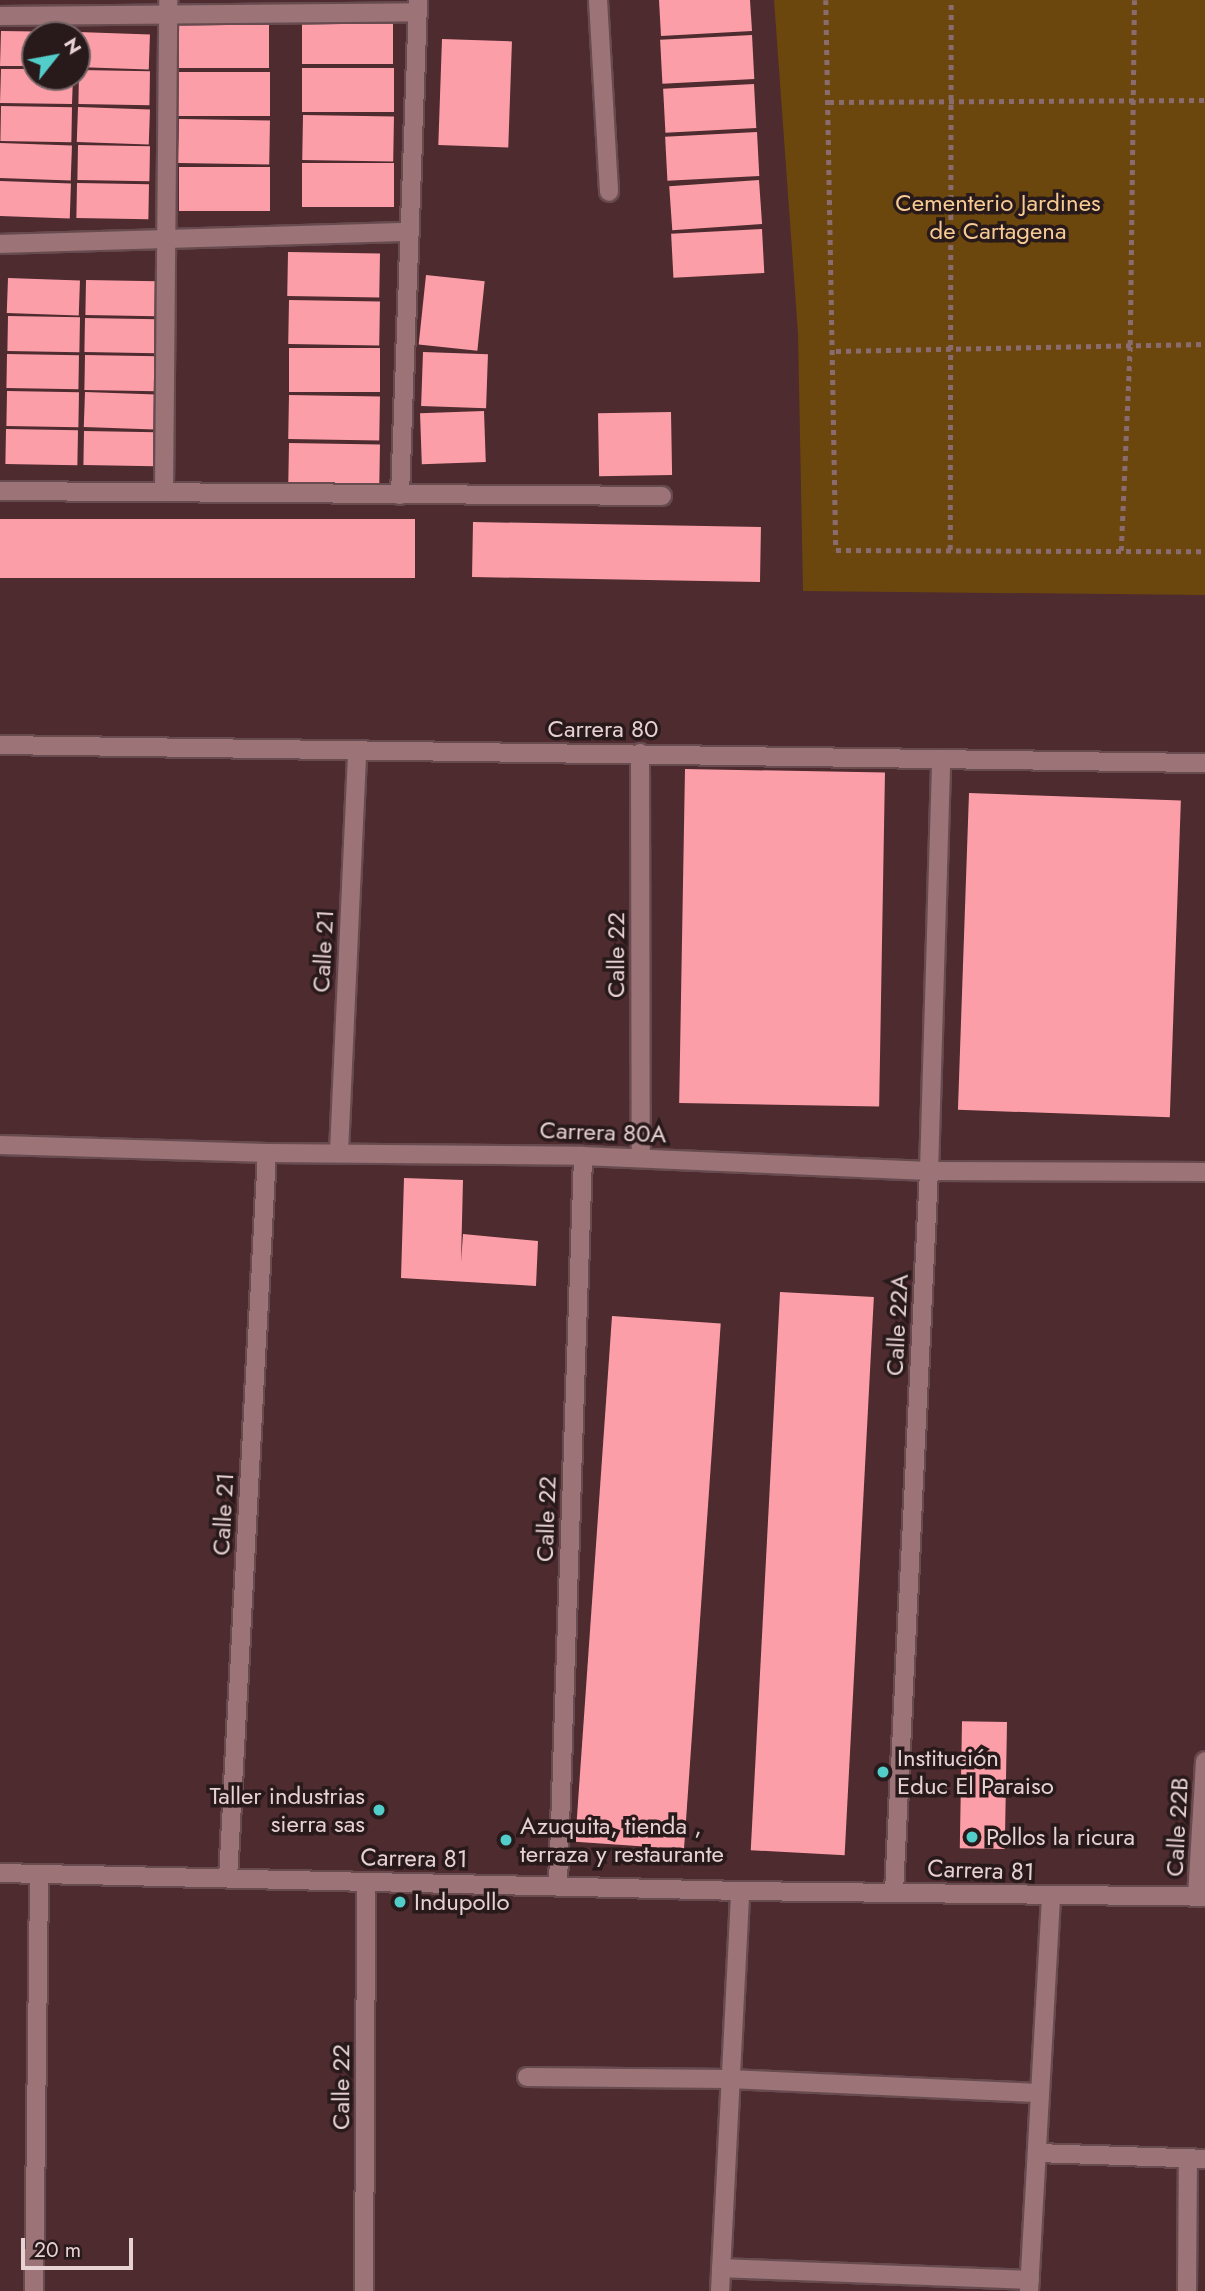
<!DOCTYPE html>
<html>
<head>
<meta charset="utf-8">
<style>
  body { margin:0 }
  #map { position:relative; width:1205px; height:2291px; overflow:hidden; background:#4d2b2f; font-family:Jost,sans-serif }
  div>[style] { position:absolute }
  [style*='--x'] { left:calc(var(--x)*1px); top:calc(var(--y)*1px); width:calc(var(--w)*1px); rotate:calc(var(--a)*1deg) }
  .green>* { inset:0; background:#6b470d }
  .building>* { inset:0; background:#fc9ea8; transform-origin:0 0 }
  .path>* { height:4.5px; margin-top:-2.25px; transform-origin:0; background:repeating-linear-gradient(90deg,#8a6c6f 0 5px,transparent 0 10px) }
  .roads { filter:drop-shadow(2px 0 #684b4f) drop-shadow(-2px 0 #684b4f) drop-shadow(0 2px #684b4f) drop-shadow(0 -2px #684b4f) }
  .service>* { height:18px; margin:-9px; padding:0 9px; transform-origin:9px; border-radius:9px; background:#9c7478 }
  .minor>* { height:18px; margin:-9px; padding:0 9px; transform-origin:9px; border-radius:9px; background:#9c7478 }
  .tertiary>* { height:18px; margin:-9px; padding:0 9px; transform-origin:9px; border-radius:9px; background:#9c7478 }
  .dots>* { width:19px; height:19px; translate:-50% -50%; box-sizing:border-box; border:4px solid #28191a; border-radius:50% }
  span { translate:-50% -50%; white-space:nowrap; text-align:center; line-height:1.15; -webkit-text-stroke:7px #28191a; paint-order:stroke }
  .park-label { font-size:24px; color:#f6cb94 }
  .street-label { font-size:24px; color:#e7d1d2 }
  .poi-label { font-size:24px; color:#e7d1d2 }
  .left { translate:0 -50%; text-align:left }
  .right { translate:-100% -50%; text-align:right }
  .north { position:absolute; left:21px; top:21px; width:70px; height:70px; box-sizing:border-box; background:#28191a; border:2px solid #746364; border-radius:50%; rotate:59deg; font-size:19px; font-weight:700; line-height:28px; text-align:center; color:#e7d1d2 }
  .north::after { content:''; display:block; margin:auto; width:24px; height:32px; background:#53cdca; clip-path:polygon(50% 0,100% 100%,50% 72%,0 100%) }
  .scale { position:absolute; left:21px; top:2238px; width:112px; height:32px; box-sizing:border-box; border:4px solid #e7d1d2; border-top:0; padding-left:9px; font-size:21px; line-height:24px; white-space:nowrap; color:#e7d1d2; -webkit-text-stroke:5px #28191a; paint-order:stroke }
</style>
</head>
<body>
<div id="map">
  <div class="green">
    <div style="clip-path:polygon(774px 0,1205px 0,1205px 595px,803px 591px,798px 333px)"></div>
  </div>
  <div class="building">
    <div style="clip-path:polygon(659px 0,750px 0,752px 31px,661px 36px)"></div>
    <div style="left:302px;top:20px;width:91px;height:44px"></div>
    <div style="left:178px;top:24px;width:91px;height:44px"></div>
    <div style="clip-path:polygon(1px 31px,73px 32px,73px 35px,35px 35px,35px 66px,0 66px)"></div>
    <div style="left:78px;top:32px;width:72px;height:35px;rotate:2deg"></div>
    <div style="left:752px;top:35px;width:44px;height:92px;rotate:87deg"></div>
    <div style="left:442px;top:39px;width:70px;height:106px;rotate:2deg"></div>
    <div style="left:302px;top:68px;width:92px;height:44px"></div>
    <div style="clip-path:polygon(1px 69px,35px 69px,35px 77px,73px 77px,72px 104px,0 103px)"></div>
    <div style="left:79px;top:70px;width:71px;height:34px;rotate:1deg"></div>
    <div style="left:178px;top:72px;width:92px;height:44px"></div>
    <div style="left:754px;top:84px;width:44px;height:91px;rotate:87deg"></div>
    <div style="left:1px;top:106px;width:71px;height:35px;rotate:1deg"></div>
    <div style="left:78px;top:107px;width:72px;height:35px;rotate:2deg"></div>
    <div style="left:303px;top:115px;width:91px;height:45px;rotate:1deg"></div>
    <div style="left:179px;top:119px;width:91px;height:44px;rotate:1deg"></div>
    <div style="left:757px;top:132px;width:44px;height:92px;rotate:87deg"></div>
    <div style="left:0;top:143px;width:72px;height:35px;rotate:2deg"></div>
    <div style="left:78px;top:145px;width:72px;height:35px;rotate:1deg"></div>
    <div style="left:302px;top:163px;width:92px;height:44px"></div>
    <div style="left:179px;top:167px;width:91px;height:44px"></div>
    <div style="left:759px;top:180px;width:44px;height:90px;rotate:86deg"></div>
    <div style="left:0;top:181px;width:71px;height:35px;rotate:2deg"></div>
    <div style="left:77px;top:183px;width:72px;height:35px;rotate:1deg"></div>
    <div style="left:762px;top:229px;width:44px;height:91px;rotate:87deg"></div>
    <div style="left:288px;top:252px;width:92px;height:44px;rotate:1deg"></div>
    <div style="left:426px;top:275px;width:59px;height:70px;rotate:6deg"></div>
    <div style="left:8px;top:278px;width:72px;height:35px;rotate:2deg"></div>
    <div style="left:86px;top:280px;width:71px;height:35px;rotate:1deg"></div>
    <div style="left:289px;top:300px;width:91px;height:44px;rotate:1deg"></div>
    <div style="left:8px;top:316px;width:72px;height:35px;rotate:1deg"></div>
    <div style="left:85px;top:318px;width:72px;height:34px;rotate:1deg"></div>
    <div style="left:289px;top:348px;width:91px;height:44px"></div>
    <div style="left:423px;top:352px;width:65px;height:54px;rotate:2deg"></div>
    <div style="left:7px;top:354px;width:72px;height:34px;rotate:1deg"></div>
    <div style="left:85px;top:355px;width:72px;height:35px;rotate:1deg"></div>
    <div style="left:7px;top:391px;width:72px;height:35px;rotate:1deg"></div>
    <div style="left:85px;top:392px;width:71px;height:35px;rotate:2deg"></div>
    <div style="left:289px;top:395px;width:91px;height:44px;rotate:1deg"></div>
    <div style="left:484px;top:411px;width:51px;height:64px;rotate:88deg"></div>
    <div style="left:671px;top:412px;width:63px;height:73px;rotate:89deg"></div>
    <div style="left:6px;top:429px;width:72px;height:35px;rotate:1deg"></div>
    <div style="left:84px;top:431px;width:72px;height:34px;rotate:1deg"></div>
    <div style="left:289px;top:443px;width:91px;height:44px;rotate:1deg"></div>
    <div style="left:0;top:519px;width:415px;height:59px"></div>
    <div style="left:473px;top:522px;width:288px;height:55px;rotate:1deg"></div>
    <div style="left:685px;top:769px;width:200px;height:334px;rotate:1deg"></div>
    <div style="left:969px;top:793px;width:212px;height:317px;rotate:2deg"></div>
    <div style="clip-path:polygon(404px 1178px,463px 1180px,461px 1262px,463px 1234px,538px 1241px,536px 1286px,401px 1278px)"></div>
    <div style="left:780px;top:1292px;width:94px;height:559px;rotate:3deg"></div>
    <div style="left:612px;top:1316px;width:109px;height:527px;rotate:4deg"></div>
    <div style="left:1007px;top:1722px;width:127px;height:45px;rotate:91deg"></div>
  </div>
  <div class="path">
    <div style="--x:826;--y:0;--w:550;--a:88.96"></div>
    <div style="--x:836;--y:550;--w:369;--a:0.2"></div>
    <div style="--x:829;--y:102;--w:376;--a:-0.3"></div>
    <div style="--x:836;--y:351;--w:369;--a:-1.1"></div>
    <div style="--x:950;--y:550;--w:550;--a:-89.9"></div>
    <div style="--x:1121;--y:551;--w:206;--a:-87.5"></div>
    <div style="--x:1130;--y:345;--w:345;--a:-89.3"></div>
  </div>
  <div class="roads">
    <div class="service">
      <div style="--x:598;--y:0;--w:192;--a:86.7"></div>
      <div style="--x:0;--y:244;--w:410;--a:-1.7"></div>
    </div>
    <div class="minor">
      <div style="--x:0;--y:16;--w:418;--a:-0.5"></div>
      <div style="--x:0;--y:491;--w:662;--a:0.43"></div>
      <div style="--x:164;--y:492;--w:492;--a:-89.5"></div>
      <div style="--x:400;--y:495;--w:495;--a:-87.9"></div>
      <div style="--x:0;--y:745;--w:1205;--a:0.86"></div>
      <div style="--x:640;--y:753;--w:405;--a:89.9"></div>
      <div style="--x:0;--y:1145;--w:267;--a:1.7"></div>
      <div style="--x:267;--y:1153;--w:316;--a:0.5"></div>
      <div style="--x:583;--y:1156;--w:346;--a:2.5"></div>
      <div style="--x:929;--y:1171;--w:276;--a:0.2"></div>
      <div style="--x:339;--y:1152;--w:399;--a:-87.4"></div>
      <div style="--x:228;--y:1878;--w:726;--a:-86.92"></div>
      <div style="--x:558;--y:1884;--w:728;--a:-88.03"></div>
      <div style="--x:894;--y:1892;--w:722;--a:-87.22"></div>
      <div style="--x:929;--y:1171;--w:412;--a:-88.3"></div>
      <div style="--x:1197;--y:1897;--w:136;--a:-86.6"></div>
      <div style="--x:527;--y:2077;--w:202;--a:0.6"></div>
      <div style="--x:729;--y:2079;--w:311;--a:2.6"></div>
      <div style="--x:1037;--y:2153;--w:168;--a:2"></div>
      <div style="--x:721;--y:2268;--w:309;--a:2.2"></div>
      <div style="--x:34;--y:2291;--w:416;--a:-89.3"></div>
      <div style="--x:364;--y:2291;--w:408;--a:-89.7"></div>
      <div style="--x:720;--y:2291;--w:400;--a:-87.1"></div>
      <div style="--x:1029;--y:2291;--w:395;--a:-86.8"></div>
      <div style="--x:1187;--y:2291;--w:132;--a:-89.6"></div>
    </div>
    <div class="tertiary">
      <div style="--x:0;--y:1873;--w:740;--a:1.39"></div>
      <div style="--x:740;--y:1891;--w:465;--a:0.7"></div>
    </div>
  </div>
  <div class="dots">
    <div style="left:883px;top:1772px;background:#53cdca"></div>
    <div style="left:379px;top:1810px;background:#53cdca"></div>
    <div style="left:972px;top:1837px;background:#53cdca"></div>
    <div style="left:506px;top:1840px;background:#53cdca"></div>
    <div style="left:400px;top:1902px;background:#53cdca"></div>
  </div>
  <div class="park-label">
    <span style="left:998px;top:217px">Cementerio Jardines<br>de Cartagena</span>
  </div>
  <div class="street-label">
    <span style="left:603px;top:729px">Carrera 80</span>
    <span style="left:323px;top:951px;rotate:-87deg">Calle 21</span>
    <span style="left:616px;top:955px;rotate:-90deg">Calle 22</span>
    <span style="left:603px;top:1132px;rotate:2deg">Carrera 80A</span>
    <span style="left:897px;top:1325px;rotate:-87deg">Calle 22A</span>
    <span style="left:223px;top:1514px;rotate:-87deg">Calle 21</span>
    <span style="left:546px;top:1519px;rotate:-88deg">Calle 22</span>
    <span style="left:1177px;top:1827px;rotate:-87deg">Calle 22B</span>
    <span style="left:414px;top:1858px;rotate:1deg">Carrera 81</span>
    <span style="left:981px;top:1870px;rotate:2deg">Carrera 81</span>
    <span style="left:341px;top:2087px;rotate:-90deg">Calle 22</span>
  </div>
  <div class="poi-label">
    <span class="left" style="left:897px;top:1772px">Institución<br>Educ El Paraiso</span>
    <span class="right" style="left:365px;top:1810px">Taller industrias<br>sierra sas</span>
    <span class="left" style="left:520px;top:1840px">Azuquita, tienda ,<br>terraza y restaurante</span>
    <span class="left" style="left:986px;top:1837px">Pollos la ricura</span>
    <span class="left" style="left:414px;top:1902px">Indupollo</span>
  </div>
  <div class="north">N</div>
  <div class="scale">20 m</div>
</div>
</body>
</html>
